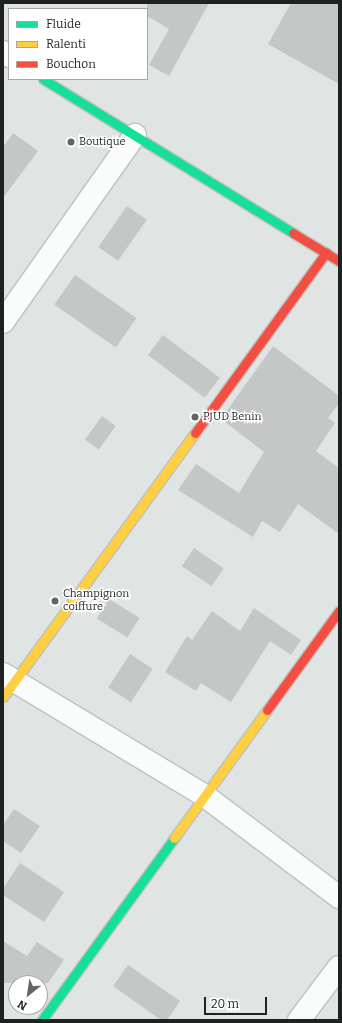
<!DOCTYPE html>
<html>
<head>
<meta charset="utf-8">
<style>
  body { margin:0 }
  #map { position:relative; width:342px; height:1023px; overflow:hidden; background:#e0e4e2; font-family:Bitter,serif }
  div>[style] { position:absolute }
  [style*='--x'] { left:calc(var(--x)*1px); top:calc(var(--y)*1px); width:calc(var(--w)*1px); rotate:calc(var(--a)*1deg) }
  .building>* { inset:0; background:#c4c7c6; transform-origin:0 0 }
  .roads { filter:drop-shadow(1px 0 #bfc1c1) drop-shadow(-1px 0 #bfc1c1) drop-shadow(0 1px #bfc1c1) drop-shadow(0 -1px #bfc1c1) }
  .street>* { height:22px; margin:-11px; padding:0 11px; transform-origin:11px; border-radius:11px; background:#fafbfb }
  .fast>* { height:9px; margin:-4.5px; padding:0 4.5px; transform-origin:4.5px; border-radius:4.5px; background:#16e098 }
  .slow>* { height:9px; margin:-4.5px; padding:0 4.5px; transform-origin:4.5px; border-radius:4.5px; background:#ffcf43 }
  .jam>* { height:9px; margin:-4.5px; padding:0 4.5px; transform-origin:4.5px; border-radius:4.5px; background:#f24e42 }
  .dots>* { width:11px; height:11px; translate:-50% -50%; box-sizing:border-box; border:2px solid #fff; border-radius:50% }
  span { translate:-50% -50%; white-space:nowrap; text-align:center; line-height:1.15; -webkit-text-stroke:3px #fff; paint-order:stroke }
  .poi-label { font-size:11px; color:#1f2221 }
  .left { translate:0 -50%; text-align:left }
  .frame { position:absolute; inset:0; border:4px solid #1f2221; pointer-events:none }
  .legend { position:absolute; left:8px; top:8px; width:140px; height:72px; box-sizing:border-box; background:#fff; border:1px solid #a5a7a6; margin:0; padding:5px 7px; list-style:none; font-size:12px; color:#1f2221 }
  .legend li { display:flex; align-items:center; gap:8px; height:20px }
  .legend b { width:20px; border:1px solid #a5a7a6 }
  .north { position:absolute; left:8px; top:975px; width:40px; height:40px; box-sizing:border-box; background:#fff; border:1px solid #a5a7a6; border-radius:50%; rotate:210deg; font-size:11px; font-weight:700; line-height:16px; text-align:center; color:#1f2221 }
  .north::after { content:''; display:block; margin:auto; width:14px; height:18px; background:#636665; clip-path:polygon(50% 0,100% 100%,50% 72%,0 100%) }
  .scale { position:absolute; left:204px; top:997px; width:63px; height:18px; box-sizing:border-box; border:2px solid #1f2221; border-top:0; padding-left:5px; font-size:12px; line-height:14px; white-space:nowrap; color:#1f2221; -webkit-text-stroke:3px #fff; paint-order:stroke }
</style>
</head>
<body>
<div id="map">
  <div class="building">
    <div style="clip-path:polygon(147px 3px,209px 3px,169px 76px,149px 65px,169px 29px,147px 16px)"></div>
    <div style="clip-path:polygon(291px 3px,339px 3px,339px 84px,268px 44px)"></div>
    <div style="clip-path:polygon(13px 133px,38px 151px,3px 198px,3px 147px)"></div>
    <div style="left:127px;top:206px;width:24px;height:50px;rotate:35deg"></div>
    <div style="left:75px;top:275px;width:75px;height:36px;rotate:35deg"></div>
    <div style="left:163px;top:335px;width:71px;height:25px;rotate:37deg"></div>
    <div style="clip-path:polygon(273px 346px,339px 396px,339px 403px,328px 418px,335px 423px,316px 451px,339px 468px,339px 534px,298px 504px,280px 532px,262px 521px,253px 537px,178px 490px,196px 464px,239px 493px,264px 452px,221px 419px)"></div>
    <div style="left:102px;top:416px;width:17px;height:29px;rotate:36deg"></div>
    <div style="left:194px;top:548px;width:36px;height:22px;rotate:34deg"></div>
    <div style="left:109px;top:599px;width:36px;height:23px;rotate:32deg"></div>
    <div style="clip-path:polygon(254px 608px,301px 640px,291px 655px,270px 641px,231px 702px,201px 683px,196px 691px,165px 672px,187px 636px,192px 640px,212px 611px,240px 631px)"></div>
    <div style="left:130px;top:654px;width:27px;height:40px;rotate:33deg"></div>
    <div style="clip-path:polygon(14px 809px,40px 826px,21px 853px,3px 841px,3px 825px)"></div>
    <div style="clip-path:polygon(20px 863px,64px 892px,44px 922px,3px 895px,3px 888px)"></div>
    <div style="clip-path:polygon(3px 941px,27px 956px,37px 942px,64px 960px,48px 983px,3px 983px)"></div>
    <div style="clip-path:polygon(128px 965px,180px 1001px,167px 1020px,161px 1020px,113px 986px)"></div>
  </div>
  <div class="roads">
    <div class="street">
      <div style="--x:3;--y:52;--w:7;--a:34"></div>
      <div style="--x:3;--y:322;--w:229;--a:-54.8"></div>
      <div style="--x:3;--y:674;--w:236;--a:31.1"></div>
      <div style="--x:205;--y:796;--w:168;--a:37"></div>
      <div style="--x:299;--y:1020;--w:66;--a:-53"></div>
    </div>
    <div class="fast">
      <div style="--x:43;--y:79;--w:294;--a:31.6"></div>
      <div style="--x:42;--y:1020;--w:225;--a:-54"></div>
    </div>
    <div class="slow">
      <div style="--x:3;--y:697;--w:326;--a:-54"></div>
      <div style="--x:174;--y:838;--w:158;--a:-54"></div>
    </div>
    <div class="jam">
      <div style="--x:293;--y:233;--w:54;--a:31.3"></div>
      <div style="--x:195;--y:433;--w:223;--a:-54"></div>
      <div style="--x:267;--y:710;--w:122;--a:-54"></div>
    </div>
  </div>
  <div class="dots">
    <div style="left:71px;top:142px;background:#636665"></div>
    <div style="left:195px;top:417px;background:#636665"></div>
    <div style="left:55px;top:601px;background:#636665"></div>
  </div>
  <div class="poi-label">
    <span class="left" style="left:79px;top:142px">Boutique</span>
    <span class="left" style="left:203px;top:417px">PJUD Benin</span>
    <span class="left" style="left:63px;top:601px">Champignon<br>coiffure</span>
  </div>
  <div class="frame"></div>
  <ul class="legend">
  <li><b style="height:5px;background:#16e098"></b>Fluide</li>
  <li><b style="height:5px;background:#ffcf43"></b>Ralenti</li>
  <li><b style="height:5px;background:#f24e42"></b>Bouchon</li>
  </ul>
  <div class="north">N</div>
  <div class="scale">20 m</div>
</div>
</body>
</html>
